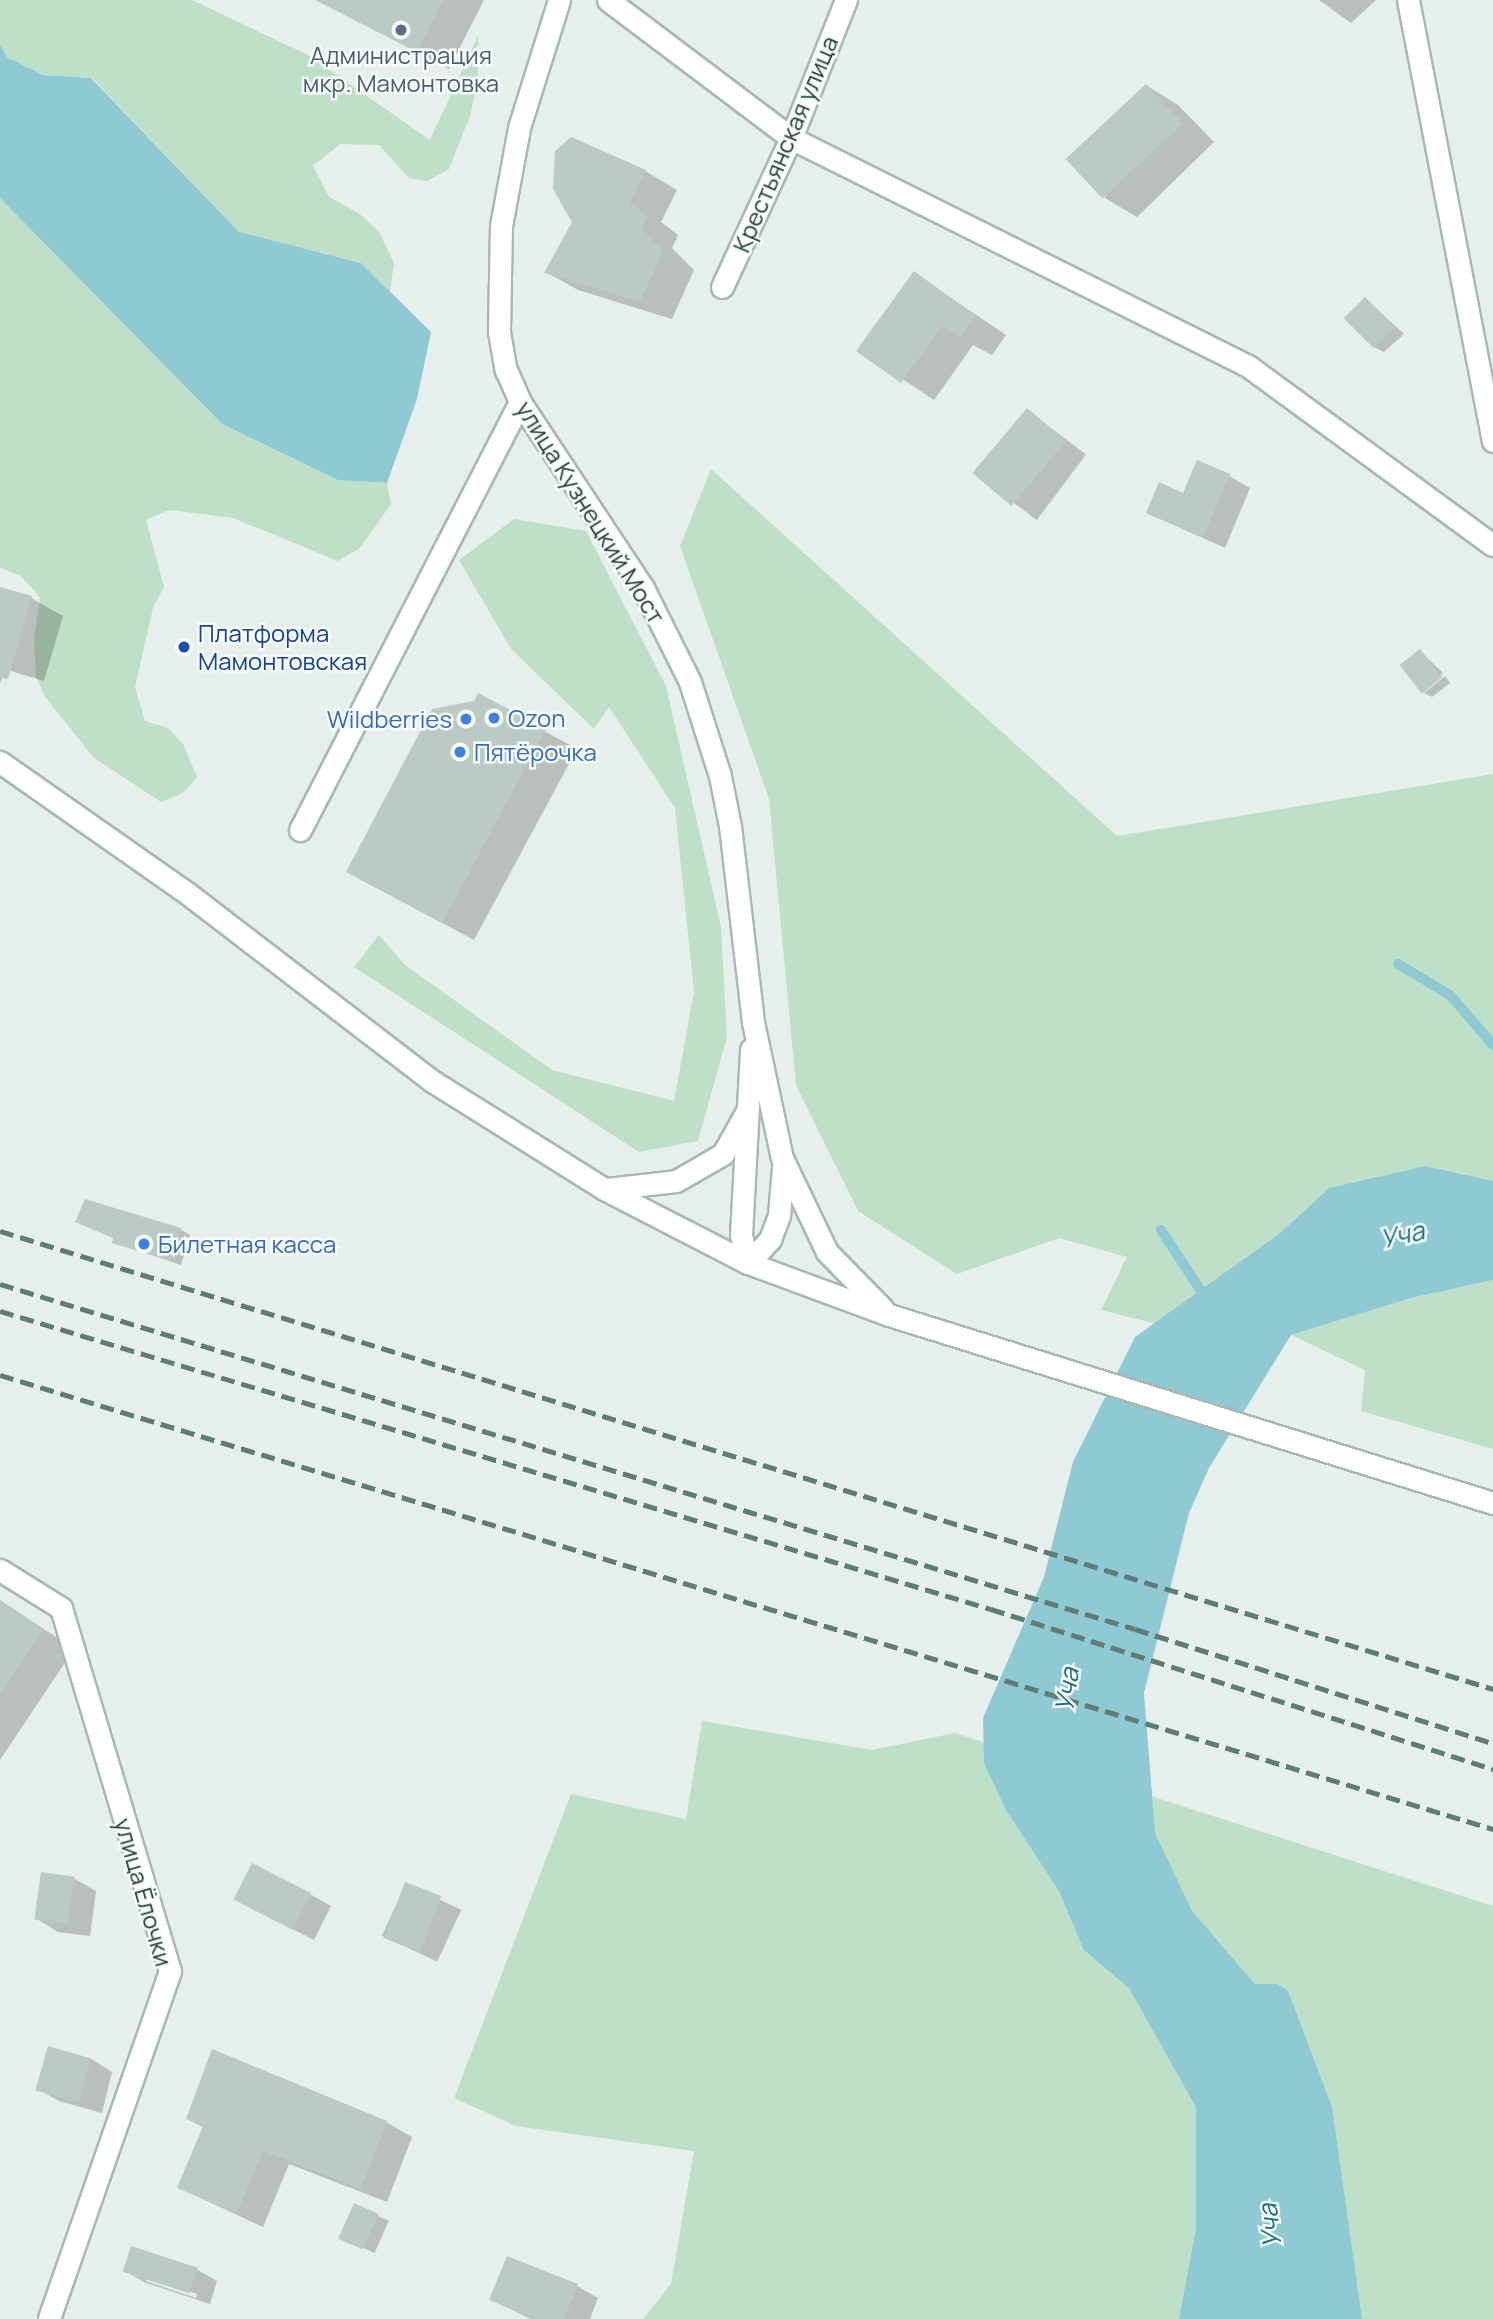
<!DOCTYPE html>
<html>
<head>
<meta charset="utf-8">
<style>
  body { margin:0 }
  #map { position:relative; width:1493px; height:2319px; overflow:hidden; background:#e6efeb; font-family:Manrope,sans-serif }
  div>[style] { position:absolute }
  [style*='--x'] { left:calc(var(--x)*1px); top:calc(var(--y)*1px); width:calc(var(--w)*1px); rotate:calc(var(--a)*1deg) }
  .green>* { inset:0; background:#bfe0c8 }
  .water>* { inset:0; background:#8ec9d4 }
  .shadow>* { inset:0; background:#0003; transform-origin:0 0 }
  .stream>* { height:10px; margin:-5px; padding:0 5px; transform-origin:5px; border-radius:5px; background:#8ec9d4 }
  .building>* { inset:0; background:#bbcac4; transform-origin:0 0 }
  .roads { filter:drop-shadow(2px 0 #a8b8b2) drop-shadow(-2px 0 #a8b8b2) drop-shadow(0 2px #a8b8b2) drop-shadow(0 -2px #a8b8b2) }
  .street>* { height:21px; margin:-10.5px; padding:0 10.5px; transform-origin:10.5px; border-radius:10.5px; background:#fff }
  .secondary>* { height:21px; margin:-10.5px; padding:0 10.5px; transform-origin:10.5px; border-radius:10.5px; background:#fff }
  .rail>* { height:5px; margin-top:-2.5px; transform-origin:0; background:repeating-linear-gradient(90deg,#5f7d75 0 14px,transparent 0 21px) }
  .dots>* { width:19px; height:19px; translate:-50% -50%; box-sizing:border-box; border:4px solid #f7fbf9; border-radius:50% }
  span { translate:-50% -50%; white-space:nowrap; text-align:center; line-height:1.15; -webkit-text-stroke:5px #f7fbf9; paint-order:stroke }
  .service-label { font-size:24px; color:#4e5e75 }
  .street-label { font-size:24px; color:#24423a }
  .transit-label { font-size:24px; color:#164399 }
  .left { translate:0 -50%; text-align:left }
  .shop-label { font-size:24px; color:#366cbe }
  .right { translate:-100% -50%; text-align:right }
  .water-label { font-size:26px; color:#1c6f80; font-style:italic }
</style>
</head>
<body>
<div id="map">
  <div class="green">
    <div style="clip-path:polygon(0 0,192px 0,308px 55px,430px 140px,478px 36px,478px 79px,470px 116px,449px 169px,427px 181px,409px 178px,379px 145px,340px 144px,313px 166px,329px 197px,360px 214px,379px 232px,394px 263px,390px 291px,361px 263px,239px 232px,92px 78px,43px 75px,7px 57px,0 45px)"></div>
    <div style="clip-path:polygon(0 198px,222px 424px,338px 480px,387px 483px,391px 504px,360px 548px,338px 561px,233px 518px,169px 510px,146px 520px,164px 587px,153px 608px,135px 687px,145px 721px,168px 728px,183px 744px,197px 777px,183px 793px,161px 802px,94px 758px,46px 698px,36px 677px,34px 640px,40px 597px,21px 576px,0 568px)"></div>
    <div style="clip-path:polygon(711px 469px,1117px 836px,1493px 774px,1493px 1181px,1425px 1166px,1329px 1188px,1279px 1234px,1157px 1324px,1101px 1310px,1127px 1257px,1059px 1238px,957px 1274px,858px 1211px,796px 1085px,769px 799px,680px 546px)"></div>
    <div style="clip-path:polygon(514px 519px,586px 531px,666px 686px,721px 927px,727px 1037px,698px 1141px,639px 1152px,354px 967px,379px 935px,405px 965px,552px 1070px,674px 1101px,694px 992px,675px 808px,609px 707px,594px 729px,511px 649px,459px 560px)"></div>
    <div style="clip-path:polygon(1493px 1280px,1493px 1449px,1361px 1411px,1365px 1370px,1291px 1335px,1411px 1298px)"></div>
    <div style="clip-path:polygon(702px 1721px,872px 1750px,955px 1733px,1493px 1906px,1493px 2319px,643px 2319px,671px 2284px,694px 2151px,516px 2126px,454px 2098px,571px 1794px,686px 1819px)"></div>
  </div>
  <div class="water">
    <div style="clip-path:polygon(0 45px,7px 57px,43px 75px,91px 78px,239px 232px,361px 263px,431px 332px,417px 399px,387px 483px,338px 480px,222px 424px,0 198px)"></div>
    <div style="clip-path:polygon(1425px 1166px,1493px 1181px,1493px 1280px,1411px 1298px,1291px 1335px,1209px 1468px,1189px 1513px,1144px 1693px,1155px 1833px,1192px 1911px,1255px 1984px,1277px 1984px,1288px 1991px,1332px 2107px,1362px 2319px,1179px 2319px,1196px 2229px,1196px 2107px,1129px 1988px,1084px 1950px,1059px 1891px,1006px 1810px,984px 1763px,983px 1718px,1044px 1577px,1073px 1462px,1135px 1337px,1279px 1234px,1329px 1188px)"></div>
  </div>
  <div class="shadow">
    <div style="clip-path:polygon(337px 0,484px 0,449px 69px,334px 8px)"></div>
    <div style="clip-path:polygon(1319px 0,1376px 0,1351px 23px)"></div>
    <div style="clip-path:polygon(1147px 86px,1178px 105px,1214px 142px,1137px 217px,1105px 198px)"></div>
    <div style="clip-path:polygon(645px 171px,677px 190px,661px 222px,678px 235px,672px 248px,694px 270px,672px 319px,578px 290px,546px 272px,574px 222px)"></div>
    <div style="clip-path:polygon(914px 273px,1006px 335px,992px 355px,973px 345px,934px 400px,859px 350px)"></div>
    <div style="clip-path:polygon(1366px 299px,1404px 334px,1384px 352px,1374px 347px)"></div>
    <div style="left:1027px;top:410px;width:74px;height:82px;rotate:37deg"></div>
    <div style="clip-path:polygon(1229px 476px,1250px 488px,1225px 548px,1148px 513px)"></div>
    <div style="clip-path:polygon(0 589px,31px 598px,63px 616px,44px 681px,4px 669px,0 684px)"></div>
    <div style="clip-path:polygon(1420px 651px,1443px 673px,1423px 692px,1422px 691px)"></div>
    <div style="clip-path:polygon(1445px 676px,1450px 683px,1432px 697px,1424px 693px)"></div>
    <div style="clip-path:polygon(479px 695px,577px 749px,474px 940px,348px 872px)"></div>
    <div style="clip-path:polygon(180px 1229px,190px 1235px,181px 1265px,114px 1242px)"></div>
    <div style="clip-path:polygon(0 1600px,74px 1649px,0 1760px)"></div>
    <div style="clip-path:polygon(75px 1879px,96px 1891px,90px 1936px,58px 1932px,37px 1919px)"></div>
    <div style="left:406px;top:1884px;width:61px;height:57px;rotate:25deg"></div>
    <div style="clip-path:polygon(310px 1894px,331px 1906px,314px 1940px,236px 1900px)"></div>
    <div style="clip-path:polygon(49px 2048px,91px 2059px,112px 2072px,102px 2113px,59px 2101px,38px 2089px)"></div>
    <div style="clip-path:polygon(188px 2119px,386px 2122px,412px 2137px,387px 2202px,289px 2164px,263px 2227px,179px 2188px,204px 2128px)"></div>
    <div style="left:355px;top:2206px;width:37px;height:35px;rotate:24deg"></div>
    <div style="clip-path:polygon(evenodd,196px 2269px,217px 2281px,210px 2304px,146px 2283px,125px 2271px,196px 2269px,146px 2277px,197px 2294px,196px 2298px,146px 2281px,146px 2277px)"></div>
    <div style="clip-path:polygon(577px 2286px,598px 2298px,590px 2319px,531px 2319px,491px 2300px)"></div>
  </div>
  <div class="stream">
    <div style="--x:1398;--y:964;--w:61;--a:30.8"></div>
    <div style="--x:1450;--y:995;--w:66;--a:49.3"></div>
    <div style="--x:1161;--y:1230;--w:87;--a:56.7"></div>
  </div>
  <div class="building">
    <div style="clip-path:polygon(315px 0,443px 0,417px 52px)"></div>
    <div style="left:1146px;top:84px;width:54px;height:110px;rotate:47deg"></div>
    <div style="clip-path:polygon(571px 137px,646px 170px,630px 203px,648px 216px,641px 228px,663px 251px,640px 302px,544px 273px,572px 222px,553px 189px,555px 151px)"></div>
    <div style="clip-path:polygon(914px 271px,976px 316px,959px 338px,942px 326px,901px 383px,856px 351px)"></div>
    <div style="left:1365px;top:297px;width:42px;height:30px;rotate:45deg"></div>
    <div style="left:1027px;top:408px;width:51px;height:85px;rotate:40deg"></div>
    <div style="clip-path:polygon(1197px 460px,1230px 474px,1203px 538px,1146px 513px,1159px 482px,1183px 493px)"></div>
    <div style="clip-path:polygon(0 587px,32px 596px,8px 679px,0 678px)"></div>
    <div style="left:1420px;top:649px;width:36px;height:26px;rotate:52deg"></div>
    <div style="clip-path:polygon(478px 693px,546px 729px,442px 923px,346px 872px,432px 709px,474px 701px)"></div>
    <div style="clip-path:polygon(85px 1199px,181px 1228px,171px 1261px,112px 1243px,113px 1238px,75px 1222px)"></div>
    <div style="clip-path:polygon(0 1601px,44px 1629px,0 1694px)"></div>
    <div style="left:252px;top:1863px;width:66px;height:41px;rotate:27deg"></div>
    <div style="left:41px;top:1872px;width:34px;height:48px;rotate:8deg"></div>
    <div style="left:405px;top:1882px;width:39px;height:60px;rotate:21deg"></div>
    <div style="left:48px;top:2046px;width:45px;height:46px;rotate:16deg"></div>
    <div style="clip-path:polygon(212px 2049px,387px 2121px,361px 2189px,263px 2151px,237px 2213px,177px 2188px,203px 2126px,186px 2119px)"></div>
    <div style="left:354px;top:2203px;width:27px;height:39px;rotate:24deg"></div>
    <div style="left:131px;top:2246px;width:70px;height:27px;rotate:18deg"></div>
    <div style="clip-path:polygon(507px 2256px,578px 2284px,564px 2319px,536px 2319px,489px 2300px)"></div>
  </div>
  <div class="roads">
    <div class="street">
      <div style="--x:608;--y:0;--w:229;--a:37"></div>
      <div style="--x:791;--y:138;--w:511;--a:26.51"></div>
      <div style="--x:1248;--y:366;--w:303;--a:36.2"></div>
      <div style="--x:1408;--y:0;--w:449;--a:79.1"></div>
      <div style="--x:722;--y:287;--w:164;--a:-65.2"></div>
      <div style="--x:791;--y:138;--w:149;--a:-68.3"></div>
      <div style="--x:300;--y:830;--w:481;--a:-62.8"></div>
      <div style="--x:0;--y:1570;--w:72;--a:31.9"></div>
      <div style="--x:61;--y:1608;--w:379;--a:73.3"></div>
      <div style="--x:170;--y:1971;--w:368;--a:109.2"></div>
    </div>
    <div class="secondary">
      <div style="--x:559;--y:0;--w:134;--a:107.4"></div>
      <div style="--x:519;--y:128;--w:100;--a:100.4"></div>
      <div style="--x:501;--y:226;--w:106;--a:91.1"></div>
      <div style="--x:499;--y:332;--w:39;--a:80"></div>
      <div style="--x:506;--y:370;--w:35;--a:66"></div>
      <div style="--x:520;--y:402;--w:223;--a:56.5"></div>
      <div style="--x:643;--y:588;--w:105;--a:63.4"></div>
      <div style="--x:690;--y:682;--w:99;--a:72.3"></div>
      <div style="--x:720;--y:776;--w:51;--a:78.7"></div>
      <div style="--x:730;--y:826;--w:197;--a:83.3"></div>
      <div style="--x:753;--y:1022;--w:139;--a:78"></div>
      <div style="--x:782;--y:1158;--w:104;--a:64.4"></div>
      <div style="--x:827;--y:1252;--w:80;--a:45.5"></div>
      <div style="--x:0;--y:762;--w:228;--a:35"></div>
      <div style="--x:187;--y:893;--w:309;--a:37.5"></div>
      <div style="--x:432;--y:1081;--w:203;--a:32.1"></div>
      <div style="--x:604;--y:1189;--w:162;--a:27.2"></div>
      <div style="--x:748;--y:1263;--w:150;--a:20.2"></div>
      <div style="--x:889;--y:1315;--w:633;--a:17.29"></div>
      <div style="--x:607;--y:1189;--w:69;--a:-6.6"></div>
      <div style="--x:676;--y:1181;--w:54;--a:-29.9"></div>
      <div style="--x:723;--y:1154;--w:47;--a:-60.7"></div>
      <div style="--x:748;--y:1263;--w:29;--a:-104"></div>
      <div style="--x:741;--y:1235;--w:186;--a:-86.9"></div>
      <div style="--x:748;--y:1263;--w:33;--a:-47"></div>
      <div style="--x:770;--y:1239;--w:26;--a:-69"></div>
      <div style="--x:779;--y:1215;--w:48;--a:-85.2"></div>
    </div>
  </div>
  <div class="rail">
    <div style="--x:0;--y:1231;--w:1562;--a:17.05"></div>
    <div style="--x:0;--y:1284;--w:1186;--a:16.91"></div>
    <div style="--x:1135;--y:1629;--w:376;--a:17.7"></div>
    <div style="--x:0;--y:1311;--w:1035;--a:16.74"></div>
    <div style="--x:991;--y:1609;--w:527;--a:17.68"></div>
    <div style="--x:0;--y:1375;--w:1561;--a:16.91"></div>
  </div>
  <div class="dots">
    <div style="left:401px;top:30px;background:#5c6f8a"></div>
    <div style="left:184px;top:647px;background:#1a4fb4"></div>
    <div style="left:494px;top:718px;background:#3f7fe0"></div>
    <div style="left:466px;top:719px;background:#3f7fe0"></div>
    <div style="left:460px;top:752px;background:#3f7fe0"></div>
    <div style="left:144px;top:1244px;background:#3f7fe0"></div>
  </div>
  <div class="service-label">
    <span style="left:401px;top:69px">Администрация<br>мкр. Мамонтовка</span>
  </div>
  <div class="street-label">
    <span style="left:785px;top:144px;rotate:-67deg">Крестьянская улица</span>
    <span style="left:591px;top:512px;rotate:58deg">улица Кузнецкий Мост</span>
    <span style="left:144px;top:1892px;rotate:74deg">улица Ёлочки</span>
  </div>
  <div class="transit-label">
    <span class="left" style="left:198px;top:647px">Платформа<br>Мамонтовская</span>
  </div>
  <div class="shop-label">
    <span class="left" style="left:508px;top:718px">Ozon</span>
    <span class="right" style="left:452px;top:719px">Wildberries</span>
    <span class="left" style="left:474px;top:752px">Пятёрочка</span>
    <span class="left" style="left:158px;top:1244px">Билетная касса</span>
  </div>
  <div class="water-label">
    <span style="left:1402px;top:1235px;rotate:-13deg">Уча</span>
    <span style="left:1067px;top:1690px;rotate:-82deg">Уча</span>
    <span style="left:1270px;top:2226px;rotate:-97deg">Уча</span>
  </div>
</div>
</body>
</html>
